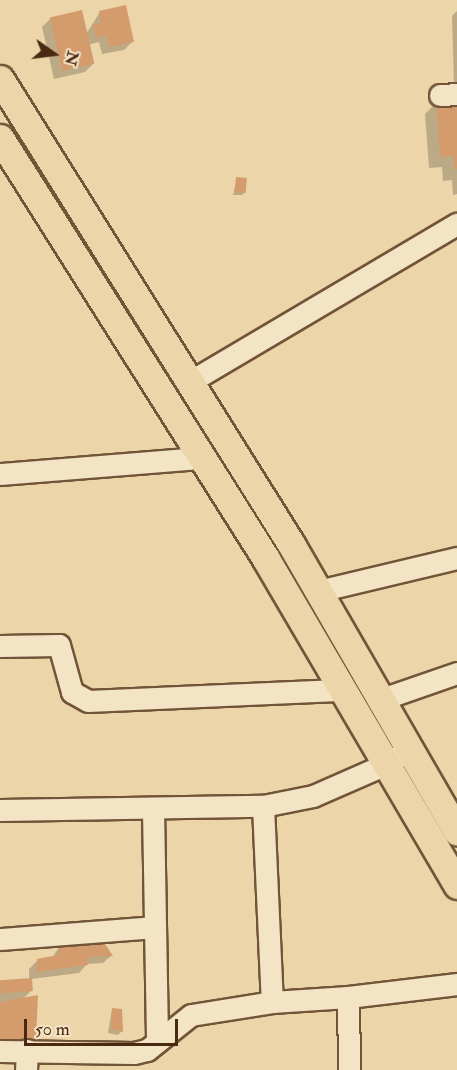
<!DOCTYPE html>
<html>
<head>
<meta charset="utf-8">
<style>
  body { margin:0 }
  #map { position:relative; width:457px; height:1070px; overflow:hidden; background:#ecd5a8; font-family:"IM FELL Double Pica",serif }
  div>[style] { position:absolute }
  [style*='--x'] { left:calc(var(--x)*1px); top:calc(var(--y)*1px); width:calc(var(--w)*1px); rotate:calc(var(--a)*1deg) }
  .shadow>* { inset:0; background:#0003 }
  .building>* { inset:0; background:#d49b6c; transform-origin:0 0 }
  .roads { filter:drop-shadow(2px 0 #725438) drop-shadow(-2px 0 #725438) drop-shadow(0 2px #725438) drop-shadow(0 -2px #725438) }
  .minor>* { height:21px; margin:-10.5px; padding:0 10.5px; transform-origin:10.5px; border-radius:10.5px; background:#f3e4c6 }
  .major>* { height:27px; margin:-13.5px; padding:0 13.5px; transform-origin:13.5px; border-radius:13.5px; background:#ecd5a8 }
  span { translate:-50% -50%; white-space:nowrap; text-align:center; line-height:1.15; -webkit-text-stroke:5px #f3e4c6; paint-order:stroke }
  .north { position:absolute; left:24px; top:24px; width:60px; height:60px; -webkit-text-stroke:4px #f3e4c6; paint-order:stroke; rotate:104deg; font-size:16px; font-weight:700; line-height:24px; text-align:center; color:#4a2913 }
  .north::after { content:''; display:block; margin:auto; width:21px; height:27px; background:#4a2913; clip-path:polygon(50% 0,100% 100%,50% 72%,0 100%) }
  .scale { position:absolute; left:24px; top:1019px; width:154px; height:27px; box-sizing:border-box; border:3px solid #4a2913; border-top:0; padding-left:8px; font-size:18px; line-height:21px; white-space:nowrap; color:#4a2913; -webkit-text-stroke:4px #f3e4c6; paint-order:stroke }
</style>
</head>
<body>
<div id="map">
  <div class="shadow">
    <div style="clip-path:polygon(457px 11px,457px 87px,454px 87px,452px 16px)"></div>
    <div style="clip-path:polygon(100px 12px,132px 42px,124px 50px,102px 54px,99px 42px,88px 45px,93px 64px,85px 72px,54px 79px,42px 27px,50px 19px,86px 34px)"></div>
    <div style="clip-path:polygon(457px 101px,457px 194px,453px 195px,452px 180px,443px 181px,442px 167px,429px 168px,425px 114px,436px 103px)"></div>
    <div style="clip-path:polygon(237px 179px,245px 192px,242px 195px,233px 195px)"></div>
    <div style="clip-path:polygon(61px 944px,111px 956px,103px 963px,87px 964px,79px 973px,31px 979px,31px 991px,23px 999px,34px 1039px,26px 1047px,0 1046px,0 982px,29px 980px,29px 969px,37px 961px,52px 958px)"></div>
    <div style="clip-path:polygon(112px 1009px,121px 1032px,118px 1035px,108px 1033px)"></div>
  </div>
  <div class="building">
    <div style="clip-path:polygon(126px 5px,134px 42px,109px 47px,106px 35px,96px 38px,93px 24px,101px 23px,99px 11px)"></div>
    <div style="left:82px;top:10px;width:55px;height:33px;rotate:77deg"></div>
    <div style="clip-path:polygon(457px 99px,457px 169px,454px 170px,453px 156px,440px 157px,436px 101px)"></div>
    <div style="left:236px;top:177px;width:11px;height:15px;rotate:5deg"></div>
    <div style="clip-path:polygon(60px 943px,105px 944px,113px 956px,87px 957px,88px 965px,36px 972px,37px 959px,58px 955px)"></div>
    <div style="left:32px;top:978px;width:13px;height:32px;rotate:86deg"></div>
    <div style="clip-path:polygon(38px 995px,36px 1039px,0 1039px,0 1002px)"></div>
    <div style="clip-path:polygon(112px 1008px,122px 1009px,123px 1032px,111px 1029px)"></div>
  </div>
  <div class="roads">
    <div class="minor">
      <div style="--x:440;--y:95;--w:17;--a:-3"></div>
      <div style="--x:191;--y:381;--w:309;--a:-30.6"></div>
      <div style="--x:0;--y:474;--w:202;--a:-4.6"></div>
      <div style="--x:318;--y:591;--w:143;--a:-13.4"></div>
      <div style="--x:0;--y:646;--w:59;--a:-1"></div>
      <div style="--x:59;--y:645;--w:49;--a:74.5"></div>
      <div style="--x:72;--y:692;--w:18;--a:29"></div>
      <div style="--x:88;--y:701;--w:256;--a:-2.5"></div>
      <div style="--x:382;--y:699;--w:79;--a:-19.1"></div>
      <div style="--x:263;--y:806;--w:196;--a:87.4"></div>
      <div style="--x:153;--y:809;--w:232;--a:89"></div>
      <div style="--x:0;--y:810;--w:263;--a:-0.9"></div>
      <div style="--x:263;--y:806;--w:51;--a:-11.3"></div>
      <div style="--x:313;--y:796;--w:82;--a:-23.7"></div>
      <div style="--x:388;--y:763;--w:27;--a:-34"></div>
      <div style="--x:0;--y:939;--w:155;--a:-4.4"></div>
      <div style="--x:348;--y:997;--w:73;--a:89.2"></div>
      <div style="--x:0;--y:1051;--w:134;--a:0.9"></div>
      <div style="--x:134;--y:1053;--w:13;--a:-13"></div>
      <div style="--x:147;--y:1050;--w:56;--a:-38.5"></div>
      <div style="--x:191;--y:1015;--w:82;--a:-9.1"></div>
      <div style="--x:272;--y:1002;--w:76;--a:-3.8"></div>
      <div style="--x:348;--y:997;--w:110;--a:-6.8"></div>
      <div style="--x:26;--y:1070;--w:20;--a:-87"></div>
    </div>
    <div class="major">
      <div style="--x:0;--y:79;--w:549;--a:57.96"></div>
      <div style="--x:291;--y:544;--w:332;--a:60"></div>
      <div style="--x:0;--y:138;--w:498;--a:57.7"></div>
      <div style="--x:266;--y:559;--w:378;--a:59.6"></div>
    </div>
  </div>
  <div class="north">N</div>
  <div class="scale">50 m</div>
</div>
</body>
</html>
